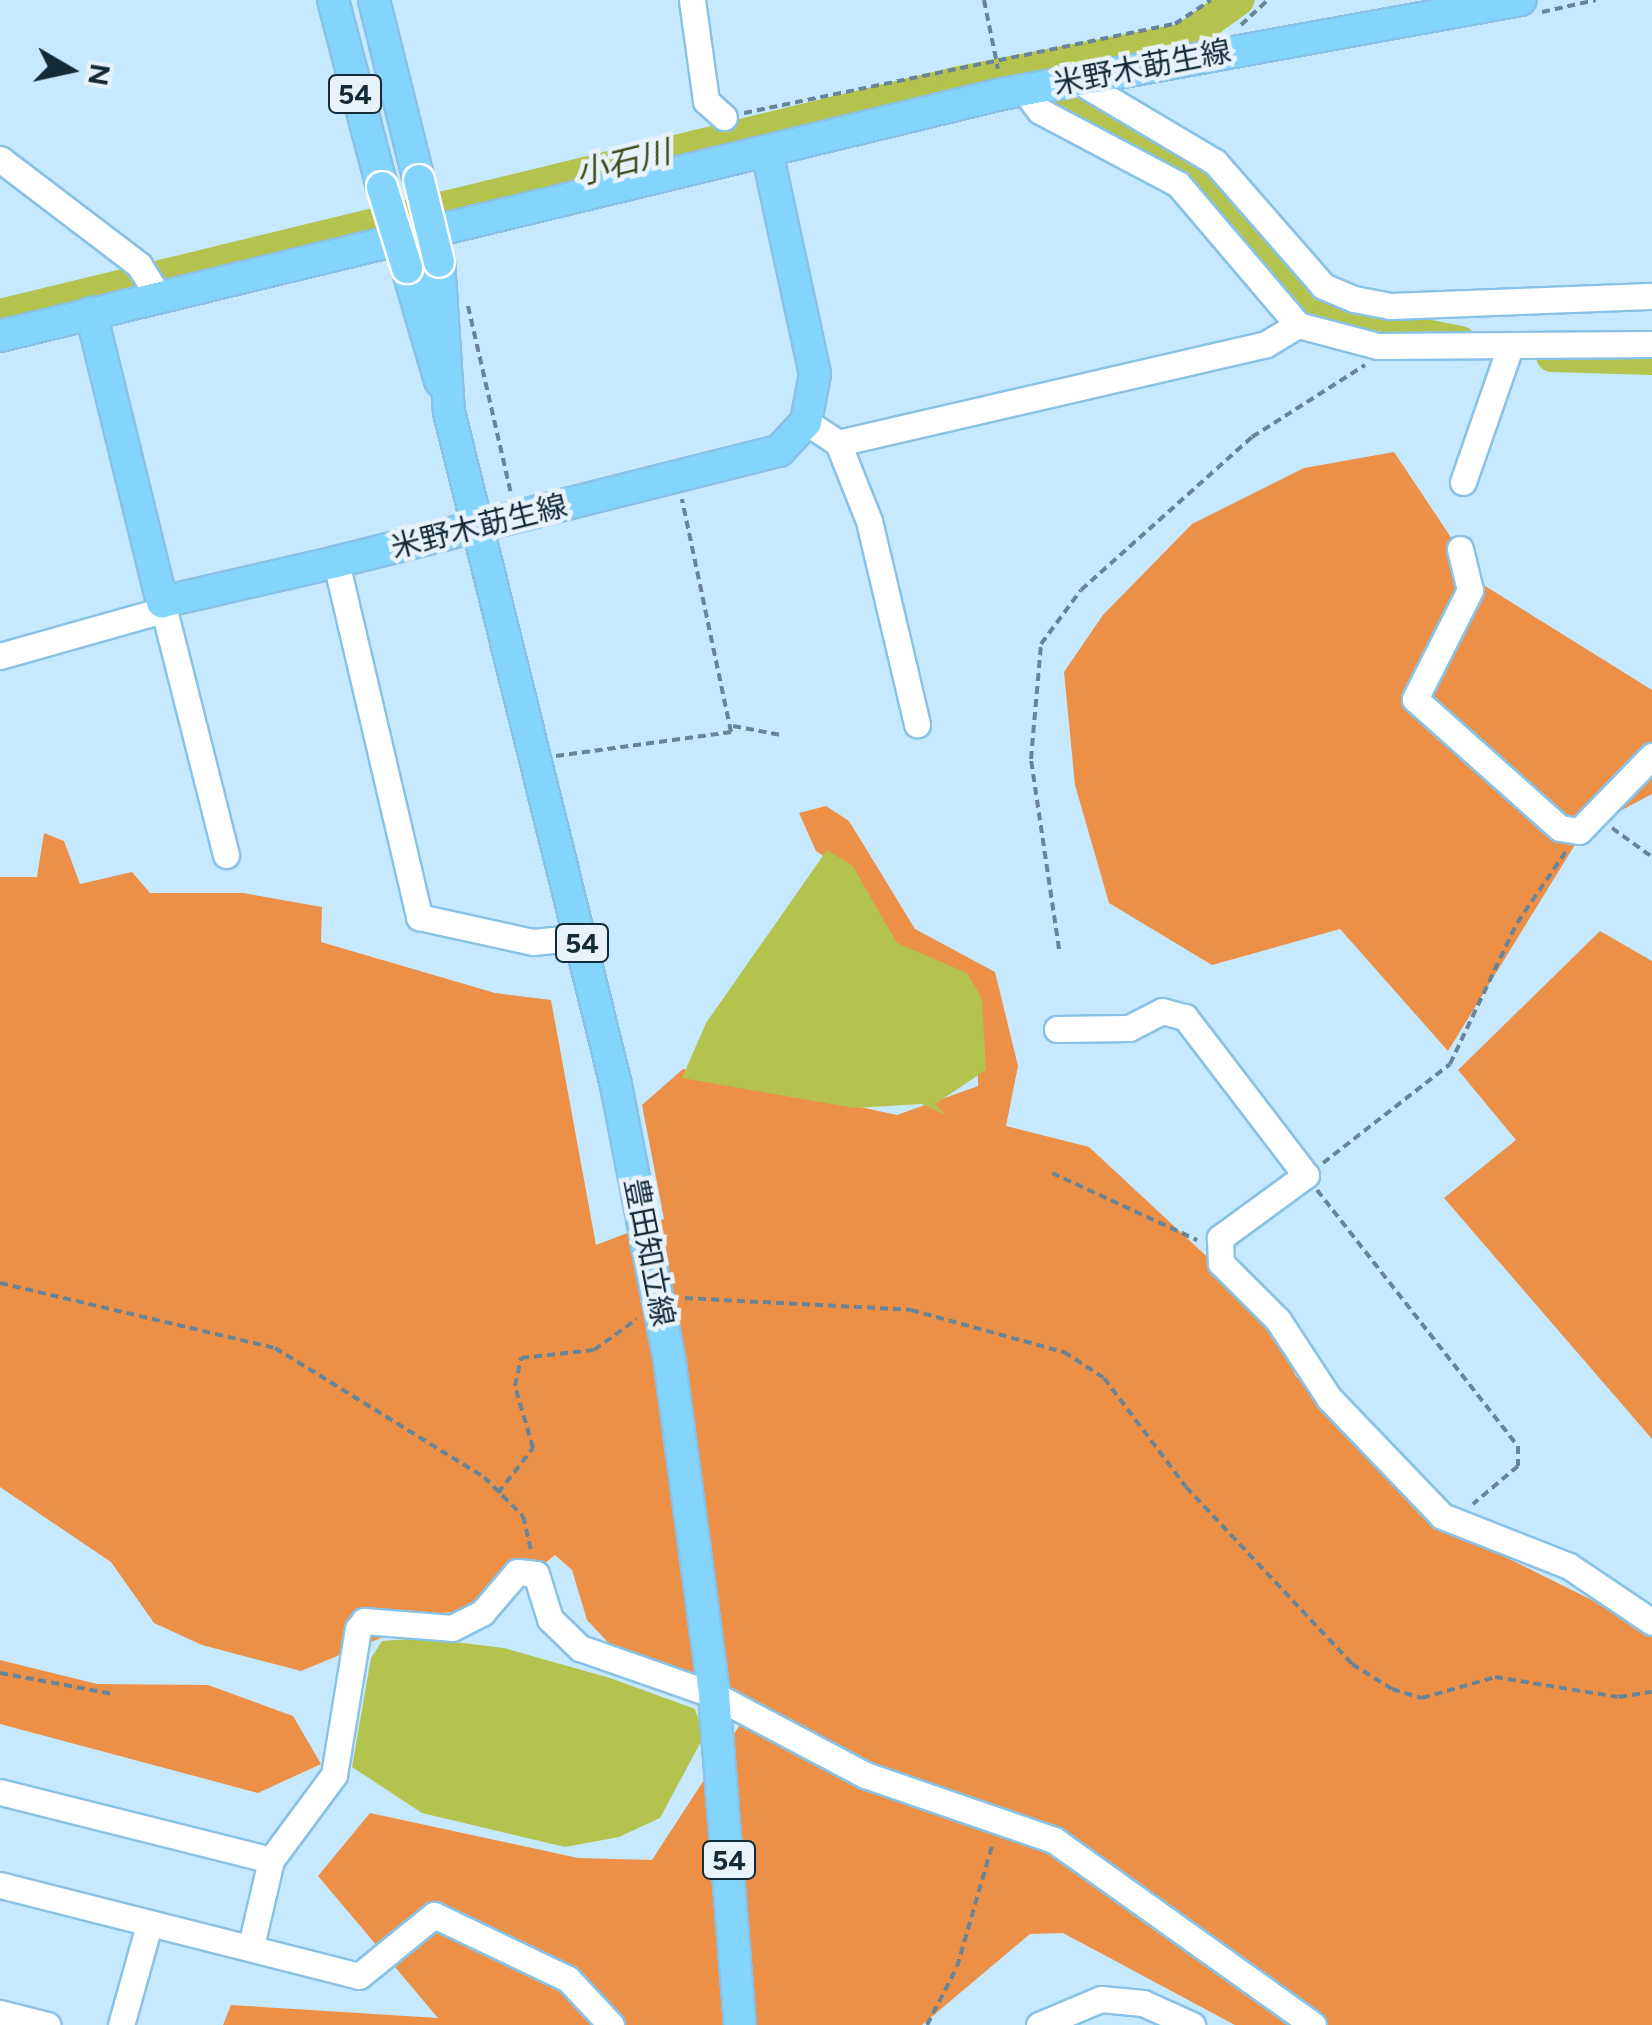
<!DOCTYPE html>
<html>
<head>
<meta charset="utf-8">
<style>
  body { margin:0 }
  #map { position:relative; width:1652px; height:2025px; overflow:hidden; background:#c7e9ff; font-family:Figtree,"Noto Sans JP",sans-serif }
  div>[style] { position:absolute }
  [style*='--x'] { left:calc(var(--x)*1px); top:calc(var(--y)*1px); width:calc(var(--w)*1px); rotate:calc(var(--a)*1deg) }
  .forest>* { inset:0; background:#ec9047 }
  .water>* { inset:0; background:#b3c34e }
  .river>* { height:32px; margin:-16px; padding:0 16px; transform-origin:16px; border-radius:16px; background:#b3c34e }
  .path>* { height:4px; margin-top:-2px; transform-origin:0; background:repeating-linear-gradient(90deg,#688496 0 8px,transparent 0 13px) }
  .roads { filter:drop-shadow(2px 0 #89c2e6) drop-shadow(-2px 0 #89c2e6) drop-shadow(0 2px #89c2e6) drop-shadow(0 -2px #89c2e6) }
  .minor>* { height:25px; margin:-12.5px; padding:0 12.5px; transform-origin:12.5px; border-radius:12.5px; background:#fff }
  .major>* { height:30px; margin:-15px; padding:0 15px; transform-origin:15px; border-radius:15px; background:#84d5fe }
  .bridges { filter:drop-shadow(2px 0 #fff) drop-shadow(-2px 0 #fff) drop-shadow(0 2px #fff) drop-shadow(0 -2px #fff) }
  .major-bridge>* { height:30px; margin:-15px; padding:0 15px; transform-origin:15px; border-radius:15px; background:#84d5fe }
  span { translate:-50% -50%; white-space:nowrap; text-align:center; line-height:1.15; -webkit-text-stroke:9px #e7f2fa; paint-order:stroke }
  .shield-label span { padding:2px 8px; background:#e7f2fa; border:2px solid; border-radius:8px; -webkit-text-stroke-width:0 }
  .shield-label { font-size:28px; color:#132a38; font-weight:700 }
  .street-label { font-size:30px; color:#132a38 }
  .water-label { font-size:32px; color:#42491a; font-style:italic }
  .north { position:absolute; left:20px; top:20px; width:100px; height:100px; -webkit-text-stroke:8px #e7f2fa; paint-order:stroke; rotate:99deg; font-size:28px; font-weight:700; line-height:40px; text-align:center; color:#132a38 }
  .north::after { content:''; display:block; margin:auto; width:35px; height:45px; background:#132a38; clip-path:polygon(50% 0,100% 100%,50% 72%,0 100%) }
</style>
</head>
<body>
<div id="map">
  <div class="forest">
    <div style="clip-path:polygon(1394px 452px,1482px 584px,1652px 690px,1652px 794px,1584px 830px,1448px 1051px,1340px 929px,1212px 965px,1109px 903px,1075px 785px,1064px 672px,1103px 615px,1192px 524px,1304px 468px)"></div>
    <div style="clip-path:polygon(826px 806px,849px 821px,915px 929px,995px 972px,1018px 1066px,1006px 1126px,1089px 1147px,1274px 1319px,1295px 1375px,1419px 1514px,1652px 1630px,1652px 2025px,1235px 2025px,1063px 1933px,1030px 1934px,922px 2025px,223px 2025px,231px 2005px,438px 2018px,318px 1876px,370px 1813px,578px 1858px,652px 1860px,741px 1723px,737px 1690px,621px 1656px,587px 1620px,572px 1570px,555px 1555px,488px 1609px,441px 1613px,301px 1671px,202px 1645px,154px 1623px,111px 1562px,0 1487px,0 877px,37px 877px,44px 833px,64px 841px,80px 884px,132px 872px,150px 893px,243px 893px,322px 907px,321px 942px,495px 993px,551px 1000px,596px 1245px,664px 1219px,642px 1105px,683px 1069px,897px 1115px,978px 1086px,978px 1029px,856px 911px,841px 868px,816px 851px,799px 813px)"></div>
    <div style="clip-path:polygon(1600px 931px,1652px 961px,1652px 1439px,1444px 1198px,1516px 1140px,1458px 1070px)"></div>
    <div style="clip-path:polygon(0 1660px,97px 1684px,208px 1685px,293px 1716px,321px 1764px,258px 1793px,0 1724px)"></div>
  </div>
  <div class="water">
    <div style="clip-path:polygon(827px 850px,852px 865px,897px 943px,967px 973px,982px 999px,986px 1070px,935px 1104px,946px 1115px,922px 1104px,854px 1108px,682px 1078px,706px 1023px)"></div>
    <div style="clip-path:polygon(422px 1638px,504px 1648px,610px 1678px,695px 1709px,704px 1736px,660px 1818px,619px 1837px,565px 1847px,422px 1813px,352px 1767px,371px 1658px,382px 1641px)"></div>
  </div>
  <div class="river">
    <div style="--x:1046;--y:100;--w:156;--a:26.7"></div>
    <div style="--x:1185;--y:170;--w:179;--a:47.9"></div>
    <div style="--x:1305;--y:303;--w:27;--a:28"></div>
    <div style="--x:1329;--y:316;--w:134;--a:11.2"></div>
    <div style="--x:0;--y:315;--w:983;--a:-13.65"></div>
    <div style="--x:955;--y:83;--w:233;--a:-10.9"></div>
    <div style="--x:1184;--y:39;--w:67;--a:-35.8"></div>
    <div style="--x:1552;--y:356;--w:100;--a:1.7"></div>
  </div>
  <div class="path">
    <div style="--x:984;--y:0;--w:70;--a:78.5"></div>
    <div style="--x:1542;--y:12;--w:55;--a:-12.5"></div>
    <div style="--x:1241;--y:25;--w:37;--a:-43"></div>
    <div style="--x:744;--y:113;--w:440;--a:-11.7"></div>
    <div style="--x:1175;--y:24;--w:43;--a:-33.7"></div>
    <div style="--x:468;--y:306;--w:193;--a:77.1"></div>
    <div style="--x:733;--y:726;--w:49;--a:10.6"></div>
    <div style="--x:556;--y:756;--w:177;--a:-7.8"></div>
    <div style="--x:731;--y:732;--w:238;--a:-101.9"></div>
    <div style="--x:1612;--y:828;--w:49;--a:35.9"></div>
    <div style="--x:1059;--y:949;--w:192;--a:-98.4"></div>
    <div style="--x:1031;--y:759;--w:115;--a:-85"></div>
    <div style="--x:1041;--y:644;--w:67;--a:-53.5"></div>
    <div style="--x:1081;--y:590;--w:229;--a:-41.8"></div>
    <div style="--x:1252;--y:437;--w:134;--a:-32.5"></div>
    <div style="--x:1323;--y:1163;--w:161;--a:-37.9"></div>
    <div style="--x:1450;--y:1064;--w:156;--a:-64.6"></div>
    <div style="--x:1517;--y:923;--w:88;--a:-55.6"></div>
    <div style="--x:1052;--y:1173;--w:160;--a:24.8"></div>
    <div style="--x:1317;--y:1190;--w:325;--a:51.9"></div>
    <div style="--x:1518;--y:1446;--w:20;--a:90"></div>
    <div style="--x:1518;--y:1466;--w:59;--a:139.8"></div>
    <div style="--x:0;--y:1283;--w:283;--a:13.3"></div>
    <div style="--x:275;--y:1348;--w:246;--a:31.7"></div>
    <div style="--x:484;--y:1477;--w:55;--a:45"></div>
    <div style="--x:523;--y:1516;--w:36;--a:77"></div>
    <div style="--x:685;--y:1298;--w:226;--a:3"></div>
    <div style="--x:911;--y:1310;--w:159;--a:15.4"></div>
    <div style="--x:1064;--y:1352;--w:48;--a:33"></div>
    <div style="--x:1104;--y:1378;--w:136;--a:53"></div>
    <div style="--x:1186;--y:1487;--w:243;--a:46.8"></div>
    <div style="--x:1352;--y:1664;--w:47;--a:32"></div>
    <div style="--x:1392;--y:1689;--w:31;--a:17"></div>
    <div style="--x:1422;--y:1698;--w:76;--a:-16"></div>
    <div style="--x:1495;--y:1677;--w:126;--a:9.2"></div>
    <div style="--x:1619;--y:1697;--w:33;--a:-9"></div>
    <div style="--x:498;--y:1493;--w:57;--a:-52.1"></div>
    <div style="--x:533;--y:1448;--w:65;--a:-106.2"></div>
    <div style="--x:515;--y:1386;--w:29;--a:-78"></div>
    <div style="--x:521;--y:1358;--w:73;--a:-6.3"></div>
    <div style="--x:594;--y:1350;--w:53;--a:-35.8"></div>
    <div style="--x:0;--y:1673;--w:115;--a:10.5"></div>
    <div style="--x:927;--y:2025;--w:65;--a:-62.7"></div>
    <div style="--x:957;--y:1967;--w:130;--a:-73.9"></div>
  </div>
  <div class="roads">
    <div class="minor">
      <div style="--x:692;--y:0;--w:102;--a:82.1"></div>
      <div style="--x:706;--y:101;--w:24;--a:42"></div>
      <div style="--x:1077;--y:80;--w:161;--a:30.7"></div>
      <div style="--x:1215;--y:162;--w:164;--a:48.9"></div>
      <div style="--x:1323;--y:286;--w:34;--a:23"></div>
      <div style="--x:1354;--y:299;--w:37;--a:11"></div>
      <div style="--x:1390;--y:306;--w:262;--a:-2.2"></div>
      <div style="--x:1024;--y:90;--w:26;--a:53"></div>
      <div style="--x:1040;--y:111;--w:156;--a:27.9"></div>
      <div style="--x:1178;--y:184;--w:185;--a:49.6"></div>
      <div style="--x:1298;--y:325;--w:83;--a:14.7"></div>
      <div style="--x:1378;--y:346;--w:274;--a:-0.4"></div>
      <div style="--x:0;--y:159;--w:175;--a:37.3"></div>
      <div style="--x:139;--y:265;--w:36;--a:58"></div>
      <div style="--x:806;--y:422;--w:38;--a:33"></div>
      <div style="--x:838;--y:443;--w:439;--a:-13"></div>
      <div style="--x:1266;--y:344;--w:37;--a:-31"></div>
      <div style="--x:838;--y:443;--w:84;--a:68.3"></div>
      <div style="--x:869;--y:521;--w:209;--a:76.7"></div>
      <div style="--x:1463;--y:482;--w:143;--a:-70.8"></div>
      <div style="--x:1460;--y:549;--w:42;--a:76.3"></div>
      <div style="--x:1470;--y:590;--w:122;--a:116.8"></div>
      <div style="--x:1415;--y:699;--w:194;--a:41.7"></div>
      <div style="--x:1560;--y:828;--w:19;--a:9"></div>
      <div style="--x:1579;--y:831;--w:105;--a:-45.8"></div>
      <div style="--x:336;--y:562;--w:365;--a:76.8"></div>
      <div style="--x:419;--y:917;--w:117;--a:12.4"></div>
      <div style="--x:533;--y:942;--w:48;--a:-5.9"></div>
      <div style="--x:162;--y:602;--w:261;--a:75.8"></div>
      <div style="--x:0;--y:656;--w:161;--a:-15.8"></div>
      <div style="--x:155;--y:612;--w:12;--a:-55"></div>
      <div style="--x:1057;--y:1029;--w:72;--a:-0.8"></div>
      <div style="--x:1129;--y:1028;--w:37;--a:-27"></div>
      <div style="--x:1162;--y:1011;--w:24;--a:15"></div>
      <div style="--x:1185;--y:1017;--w:199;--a:52.6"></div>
      <div style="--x:1306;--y:1175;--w:107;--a:143.8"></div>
      <div style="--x:1220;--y:1238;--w:25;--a:88"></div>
      <div style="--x:1221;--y:1263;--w:81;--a:45"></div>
      <div style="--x:1278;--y:1320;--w:93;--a:56.8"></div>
      <div style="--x:1329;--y:1398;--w:163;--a:46.2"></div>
      <div style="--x:1442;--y:1516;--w:136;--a:21.5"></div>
      <div style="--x:1569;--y:1566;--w:100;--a:34"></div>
      <div style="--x:0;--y:1792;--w:279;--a:14.1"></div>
      <div style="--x:0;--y:1885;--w:370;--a:14.2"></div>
      <div style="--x:359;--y:1976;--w:97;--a:-39.1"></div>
      <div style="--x:434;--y:1915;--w:148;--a:25.5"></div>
      <div style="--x:568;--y:1979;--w:63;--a:46.9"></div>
      <div style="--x:251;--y:1946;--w:88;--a:-76.9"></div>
      <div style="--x:271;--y:1860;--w:106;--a:-53.5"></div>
      <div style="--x:334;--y:1775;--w:148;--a:-80.7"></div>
      <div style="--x:358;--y:1629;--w:10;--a:-53"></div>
      <div style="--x:364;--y:1621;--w:88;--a:4.5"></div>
      <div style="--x:452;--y:1628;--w:34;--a:-27"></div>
      <div style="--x:482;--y:1613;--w:54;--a:-49.5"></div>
      <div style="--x:517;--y:1572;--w:19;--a:6"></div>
      <div style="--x:536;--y:1574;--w:47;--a:72.7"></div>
      <div style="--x:550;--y:1619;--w:42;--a:44"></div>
      <div style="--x:580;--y:1648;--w:142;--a:19.3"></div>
      <div style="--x:714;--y:1695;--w:171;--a:27.9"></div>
      <div style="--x:865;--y:1775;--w:200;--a:19"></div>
      <div style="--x:1054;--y:1840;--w:318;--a:35.5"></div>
      <div style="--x:0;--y:2013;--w:49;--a:14.3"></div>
      <div style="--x:121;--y:2025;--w:104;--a:-74.4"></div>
      <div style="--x:1039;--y:2025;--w:67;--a:-22.8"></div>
      <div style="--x:1101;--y:1999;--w:42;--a:5.4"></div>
      <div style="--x:1143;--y:2003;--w:54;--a:24.2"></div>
    </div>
    <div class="major">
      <div style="--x:333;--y:0;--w:193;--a:75.3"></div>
      <div style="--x:374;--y:0;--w:186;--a:76"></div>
      <div style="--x:439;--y:262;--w:150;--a:86.2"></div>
      <div style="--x:449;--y:412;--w:693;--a:76.06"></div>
      <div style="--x:616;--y:1085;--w:284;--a:79"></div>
      <div style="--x:670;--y:1364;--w:334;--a:82.4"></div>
      <div style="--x:714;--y:1695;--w:331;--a:85.5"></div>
      <div style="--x:407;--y:268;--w:118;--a:73.7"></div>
      <div style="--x:91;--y:313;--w:298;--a:76.2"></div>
      <div style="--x:162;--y:602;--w:179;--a:-12.9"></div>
      <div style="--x:336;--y:562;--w:457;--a:-14.1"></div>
      <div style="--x:779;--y:451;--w:40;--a:-47"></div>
      <div style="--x:806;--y:422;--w:49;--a:-79.4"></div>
      <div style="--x:815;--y:374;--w:223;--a:-102.2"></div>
      <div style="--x:0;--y:336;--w:1031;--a:-13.58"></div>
      <div style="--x:1002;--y:94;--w:527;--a:-10.27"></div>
    </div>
  </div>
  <div class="bridges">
    <div class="major-bridge">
      <div style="--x:419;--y:180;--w:84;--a:76.3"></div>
      <div style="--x:382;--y:187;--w:85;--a:72.8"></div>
    </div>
  </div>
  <div class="shield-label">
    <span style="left:355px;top:94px">54</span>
    <span style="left:582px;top:943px">54</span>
    <span style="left:729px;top:1860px">54</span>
  </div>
  <div class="street-label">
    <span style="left:1142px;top:68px;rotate:-11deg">米野木莇生線</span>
    <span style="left:479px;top:527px;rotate:-14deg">米野木莇生線</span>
    <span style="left:649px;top:1252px;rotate:79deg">豊田知立線</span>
  </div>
  <div class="water-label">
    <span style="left:623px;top:163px;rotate:-14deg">小石川</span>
  </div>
  <div class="north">N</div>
</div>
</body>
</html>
